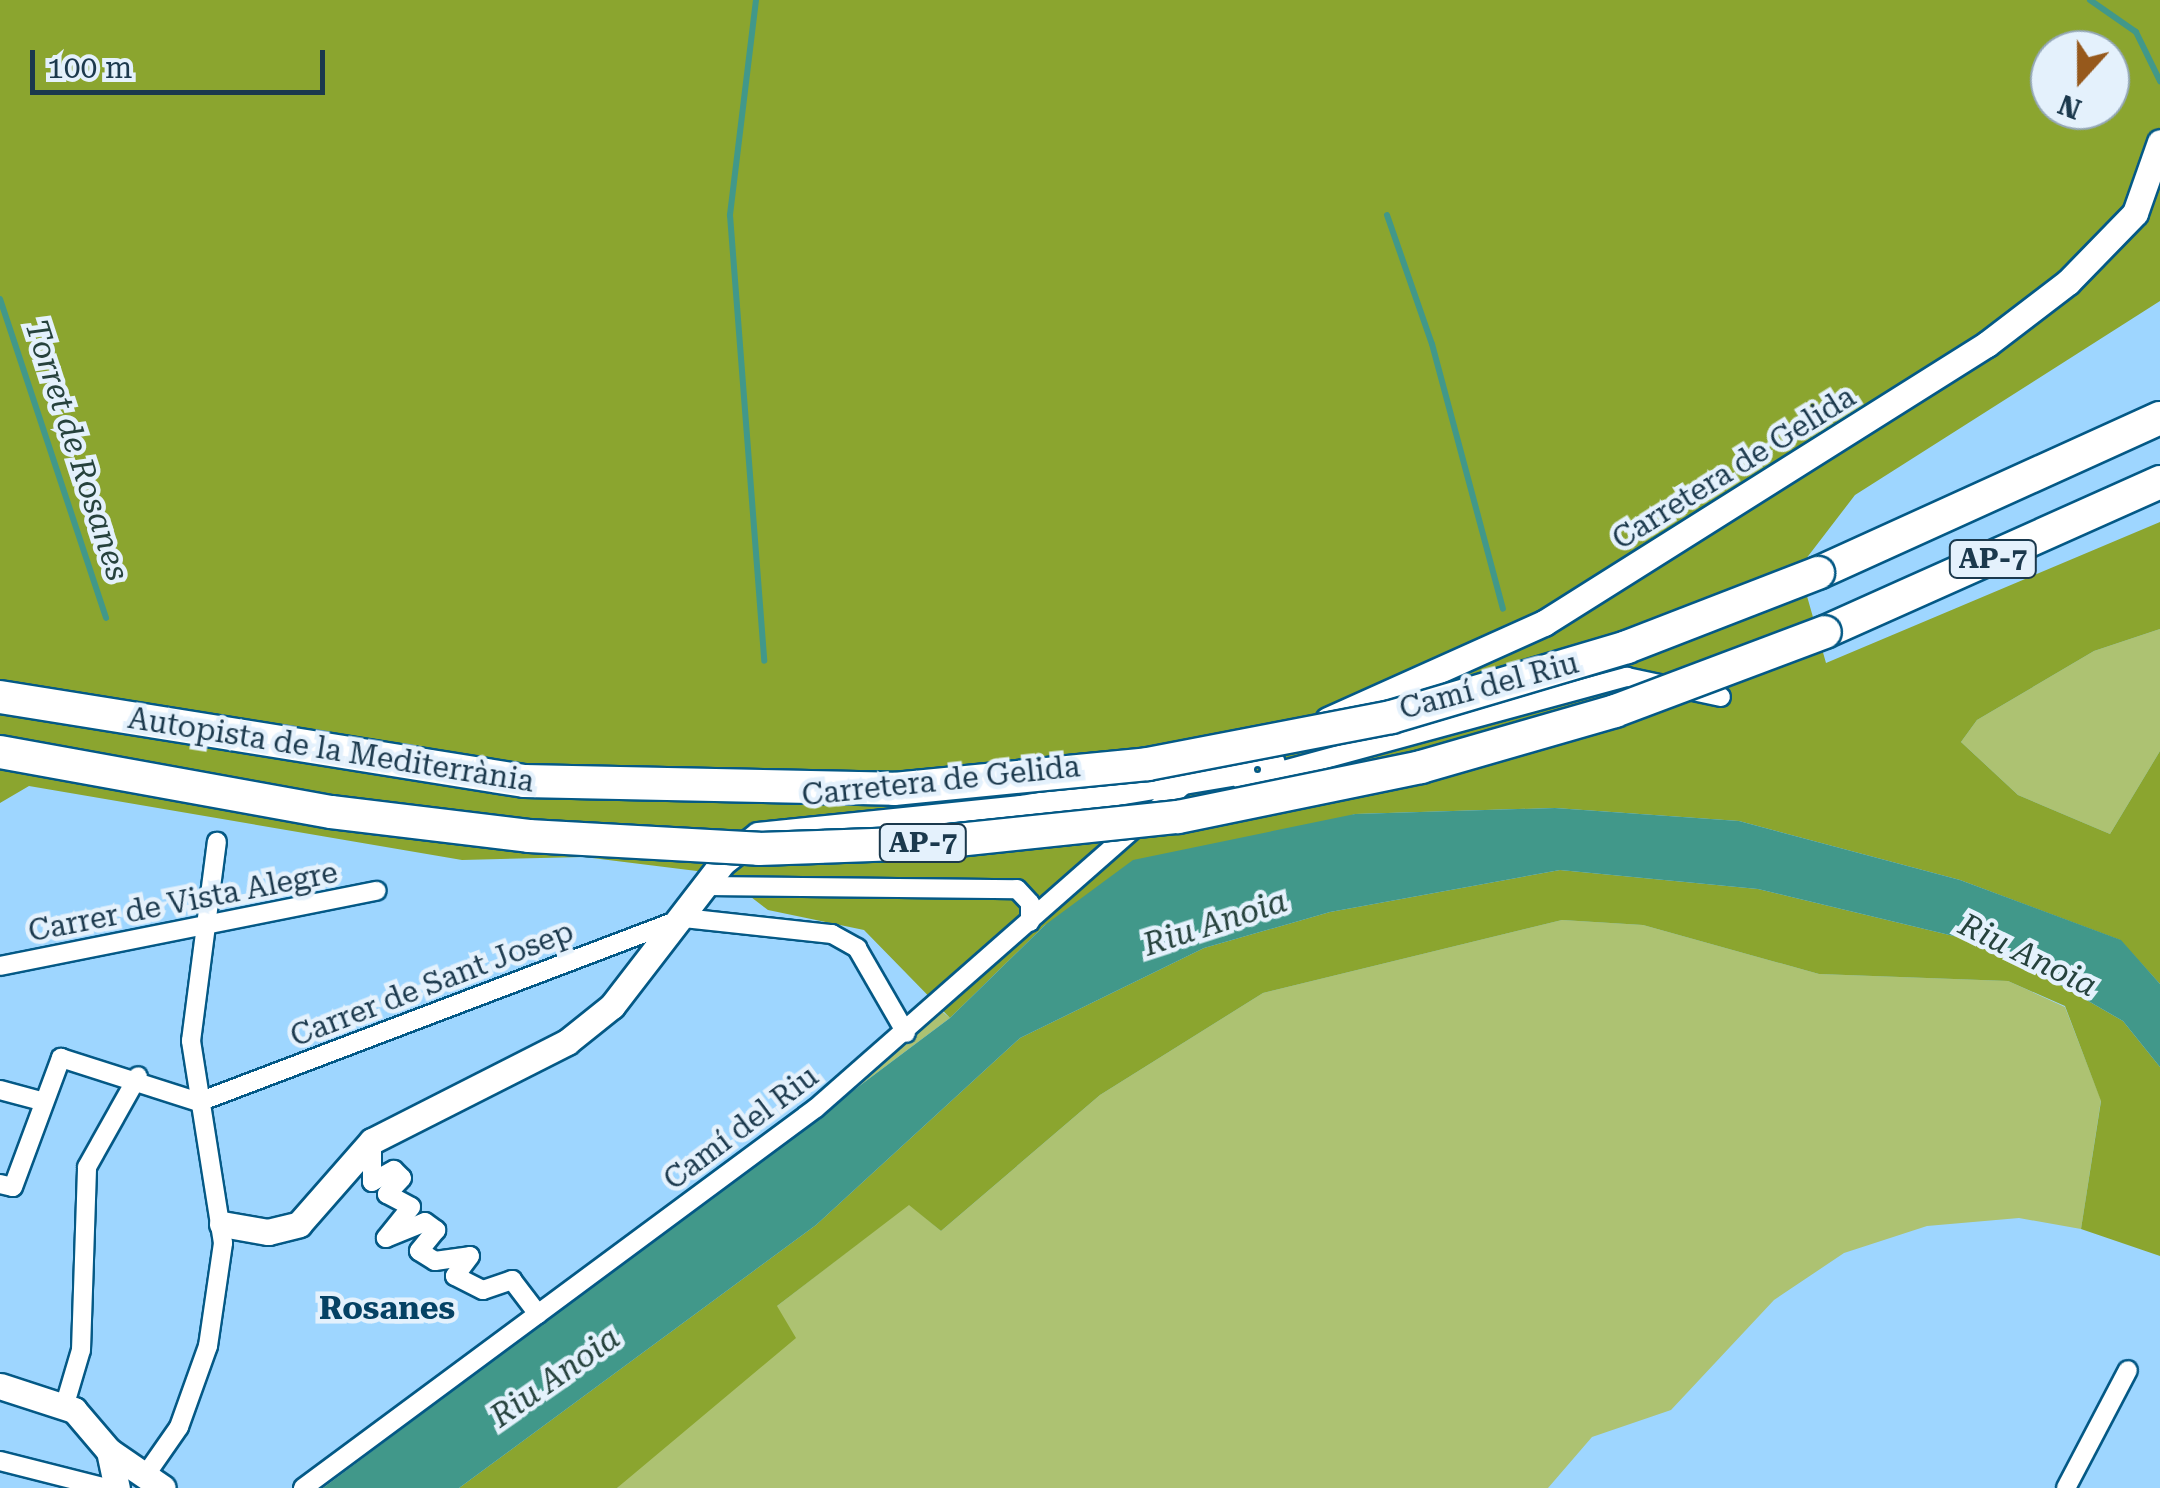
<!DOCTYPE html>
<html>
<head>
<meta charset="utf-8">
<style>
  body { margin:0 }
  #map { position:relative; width:2160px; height:1488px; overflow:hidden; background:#9ed6ff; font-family:"Roboto Serif",serif }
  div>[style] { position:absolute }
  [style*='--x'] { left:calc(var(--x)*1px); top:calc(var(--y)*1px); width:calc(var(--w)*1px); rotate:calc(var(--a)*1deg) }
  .green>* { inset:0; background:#adc272 }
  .forest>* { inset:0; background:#8ba52f }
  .water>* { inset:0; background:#41988a }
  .stream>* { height:6px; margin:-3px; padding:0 3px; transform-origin:3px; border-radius:3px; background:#41988a }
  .roads { filter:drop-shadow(2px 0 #045986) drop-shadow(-2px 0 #045986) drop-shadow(0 2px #045986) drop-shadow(0 -2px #045986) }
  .street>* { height:18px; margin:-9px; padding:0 9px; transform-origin:9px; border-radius:9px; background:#fff }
  .secondary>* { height:25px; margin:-12.5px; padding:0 12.5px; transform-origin:12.5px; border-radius:12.5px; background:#fff }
  .secondary>.ring { margin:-12.5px; padding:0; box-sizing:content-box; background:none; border:25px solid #fff; border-radius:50% }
  .highway>* { height:32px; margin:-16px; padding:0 16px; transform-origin:16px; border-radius:16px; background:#fff }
  .bridges { filter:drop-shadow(2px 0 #045986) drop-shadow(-2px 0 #045986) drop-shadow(0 2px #045986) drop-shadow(0 -2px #045986) }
  .highway-bridge>* { height:32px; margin:-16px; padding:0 16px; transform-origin:16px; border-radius:16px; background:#fff }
  span { translate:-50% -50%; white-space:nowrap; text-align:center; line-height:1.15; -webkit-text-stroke:9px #e4f1fc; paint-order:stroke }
  .shield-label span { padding:2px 8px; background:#e4f1fc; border:2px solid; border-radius:8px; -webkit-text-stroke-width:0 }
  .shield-label { font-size:28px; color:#1b394d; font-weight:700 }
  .street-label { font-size:30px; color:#1b394d }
  .water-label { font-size:32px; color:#26423d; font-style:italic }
  .neighbourhood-label { font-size:32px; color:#054264; font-weight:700 }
  .north { position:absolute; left:2030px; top:30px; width:100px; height:100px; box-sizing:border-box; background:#e4f1fc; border:2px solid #94a7b6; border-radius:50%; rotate:201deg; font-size:28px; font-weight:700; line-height:40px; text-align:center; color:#1b394d }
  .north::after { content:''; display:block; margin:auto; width:35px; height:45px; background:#96591c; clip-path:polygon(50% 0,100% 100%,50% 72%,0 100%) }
  .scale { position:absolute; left:30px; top:50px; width:295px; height:45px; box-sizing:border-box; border:5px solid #1b394d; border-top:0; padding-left:12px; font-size:30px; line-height:35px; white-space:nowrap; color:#1b394d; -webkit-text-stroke:8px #e4f1fc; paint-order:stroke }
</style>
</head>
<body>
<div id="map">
  <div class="green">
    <div style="clip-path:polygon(2160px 629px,2160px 751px,2110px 834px,2018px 795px,1961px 742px,1977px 720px,2094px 651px)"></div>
    <div style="clip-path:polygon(1562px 920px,1643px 925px,1819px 974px,2008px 981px,2065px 1007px,2101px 1100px,2081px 1229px,2019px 1218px,1927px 1226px,1844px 1253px,1774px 1300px,1671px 1410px,1592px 1437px,1548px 1488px,617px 1488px,777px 1306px,909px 1204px,941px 1231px,1100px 1095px,1263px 993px)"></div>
    <div style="clip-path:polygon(939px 1009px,950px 1018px,323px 1488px,310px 1488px)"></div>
  </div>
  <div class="forest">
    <div style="clip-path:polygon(evenodd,0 0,2160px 0,2160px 301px,1855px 495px,1799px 568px,1826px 663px,2160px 522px,2160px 629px,2094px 651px,1977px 720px,1961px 742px,2018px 795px,2110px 834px,2160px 751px,2160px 984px,2120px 940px,1960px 880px,1739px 821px,1555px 808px,1355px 814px,1045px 925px,950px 1018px,864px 930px,768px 910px,721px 874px,584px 857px,462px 860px,29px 786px,0 803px,0 0,2050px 50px,2110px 50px,2110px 110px,2050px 110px,2050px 50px)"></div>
    <div style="clip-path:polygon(1560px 870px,1758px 889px,1991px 945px,2123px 1021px,2160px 1067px,2160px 1256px,2081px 1229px,2101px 1101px,2065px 1006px,2008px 981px,1819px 974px,1643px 925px,1562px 920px,1263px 993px,1100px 1095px,941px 1231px,909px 1205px,777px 1306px,796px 1338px,617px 1488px,459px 1488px,816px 1225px,1020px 1038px,1204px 948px,1330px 912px)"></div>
  </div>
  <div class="water">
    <div style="clip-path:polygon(1555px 808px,1739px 821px,1960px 880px,2121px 940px,2160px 984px,2160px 1067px,2123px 1021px,1991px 945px,1758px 889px,1560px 870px,1330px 912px,1204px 948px,1020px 1038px,816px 1225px,459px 1488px,323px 1488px,950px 1018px,1045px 925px,1133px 860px,1355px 814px)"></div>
  </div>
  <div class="stream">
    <div style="--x:756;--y:0;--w:217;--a:96.9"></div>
    <div style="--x:730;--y:215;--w:447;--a:85.6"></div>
    <div style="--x:2090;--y:0;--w:56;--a:34.8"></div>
    <div style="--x:2136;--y:32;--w:55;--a:63.9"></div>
    <div style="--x:1387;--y:215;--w:137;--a:70.8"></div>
    <div style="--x:1432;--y:344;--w:274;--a:75"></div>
    <div style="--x:0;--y:299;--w:336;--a:71.6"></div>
  </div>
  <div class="roads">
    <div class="street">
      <div style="--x:1273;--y:773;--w:367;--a:-15.2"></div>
      <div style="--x:1627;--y:677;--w:96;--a:12"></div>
      <div style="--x:707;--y:886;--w:310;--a:0.6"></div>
      <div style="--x:1017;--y:889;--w:19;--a:47"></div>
      <div style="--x:1030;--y:903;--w:19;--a:90"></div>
      <div style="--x:0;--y:966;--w:384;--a:-11.3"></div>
      <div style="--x:0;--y:1090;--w:42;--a:15"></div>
      <div style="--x:199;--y:1102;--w:519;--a:-20.78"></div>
      <div style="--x:684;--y:918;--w:149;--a:6.2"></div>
      <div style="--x:832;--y:934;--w:29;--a:29"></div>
      <div style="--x:857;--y:948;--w:98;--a:60"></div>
      <div style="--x:372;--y:1141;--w:41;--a:90"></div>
      <div style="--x:372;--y:1182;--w:25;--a:-29"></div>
      <div style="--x:394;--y:1170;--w:11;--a:45"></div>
      <div style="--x:402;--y:1178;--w:22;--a:133"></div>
      <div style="--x:387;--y:1194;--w:27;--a:28"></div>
      <div style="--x:411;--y:1207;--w:40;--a:129"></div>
      <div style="--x:386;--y:1238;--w:42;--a:-22.3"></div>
      <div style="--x:425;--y:1222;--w:14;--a:36"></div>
      <div style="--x:436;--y:1230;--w:27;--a:129"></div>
      <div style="--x:419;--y:1251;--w:19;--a:32"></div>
      <div style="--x:435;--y:1261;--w:35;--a:-8"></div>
      <div style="--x:470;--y:1256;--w:25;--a:127"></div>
      <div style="--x:455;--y:1276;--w:31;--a:27"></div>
      <div style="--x:483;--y:1290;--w:31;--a:-19"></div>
      <div style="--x:512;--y:1280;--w:43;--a:52.6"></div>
      <div style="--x:0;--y:1184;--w:13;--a:13"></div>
      <div style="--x:13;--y:1187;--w:138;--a:-69.6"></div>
      <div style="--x:61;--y:1058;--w:145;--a:17.7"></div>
      <div style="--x:65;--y:1404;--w:56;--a:-73.5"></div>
      <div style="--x:81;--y:1350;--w:183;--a:-88.1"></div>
      <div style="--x:87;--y:1167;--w:104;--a:-60.7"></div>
      <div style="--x:0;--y:1461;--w:110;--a:14.2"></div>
      <div style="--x:147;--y:1473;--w:56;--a:-55.2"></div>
      <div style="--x:179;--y:1427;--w:86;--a:-70.3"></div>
      <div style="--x:208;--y:1346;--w:104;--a:-81.7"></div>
      <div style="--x:223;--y:1243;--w:205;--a:-99"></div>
      <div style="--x:191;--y:1041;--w:201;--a:-82.6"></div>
      <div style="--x:303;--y:1488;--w:638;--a:-36.53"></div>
      <div style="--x:816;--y:1108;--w:494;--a:-41.3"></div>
      <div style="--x:2066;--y:1488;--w:133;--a:-62.3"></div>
    </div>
    <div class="secondary">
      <div style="--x:1328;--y:720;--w:237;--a:-24.2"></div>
      <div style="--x:1544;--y:623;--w:524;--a:-32.2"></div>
      <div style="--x:1987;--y:344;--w:102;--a:-37.4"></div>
      <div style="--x:2068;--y:282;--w:96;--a:-45.8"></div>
      <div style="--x:2135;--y:213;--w:75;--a:-70.6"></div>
      <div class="ring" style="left:1241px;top:753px;width:7px;height:7px"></div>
      <div style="--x:222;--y:1224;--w:47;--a:9.9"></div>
      <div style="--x:268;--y:1232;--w:32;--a:-14"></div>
      <div style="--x:299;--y:1224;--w:111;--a:-48.7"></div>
      <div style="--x:372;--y:1141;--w:219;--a:-26.9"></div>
      <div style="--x:567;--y:1042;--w:58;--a:-38.7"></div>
      <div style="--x:612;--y:1006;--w:182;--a:-52.4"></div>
      <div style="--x:723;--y:862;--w:44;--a:-37.6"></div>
      <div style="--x:758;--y:835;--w:264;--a:-5.9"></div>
      <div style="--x:1021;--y:808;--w:223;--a:-9.5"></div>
      <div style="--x:0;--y:1386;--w:78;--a:18"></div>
      <div style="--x:74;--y:1410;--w:54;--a:49.5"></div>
      <div style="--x:109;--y:1451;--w:38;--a:78"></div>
      <div style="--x:109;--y:1451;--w:65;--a:34.4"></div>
    </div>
    <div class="highway">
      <div style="--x:1818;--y:573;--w:375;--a:-24.4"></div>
      <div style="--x:1825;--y:632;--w:367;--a:-24.1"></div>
    </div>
  </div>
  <div class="bridges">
    <div class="highway-bridge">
      <div style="--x:0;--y:697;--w:531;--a:9.11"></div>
      <div style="--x:524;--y:781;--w:370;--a:1.2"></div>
      <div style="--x:894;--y:789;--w:255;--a:-5.6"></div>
      <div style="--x:1148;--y:764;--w:248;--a:-10.9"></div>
      <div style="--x:1391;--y:717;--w:246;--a:-16.5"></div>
      <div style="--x:1627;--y:647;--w:205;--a:-21.2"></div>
      <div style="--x:0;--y:752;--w:336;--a:10.3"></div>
      <div style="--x:331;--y:812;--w:199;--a:6.9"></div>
      <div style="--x:529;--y:836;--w:230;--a:3.2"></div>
      <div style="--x:759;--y:849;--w:170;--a:-2"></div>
      <div style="--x:929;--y:843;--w:250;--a:-6"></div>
      <div style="--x:1178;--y:817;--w:248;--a:-11.6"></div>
      <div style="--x:1421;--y:767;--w:202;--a:-16.1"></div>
      <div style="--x:1615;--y:711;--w:224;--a:-20.6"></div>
    </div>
  </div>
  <div class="shield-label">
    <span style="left:1993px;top:559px">AP-7</span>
    <span style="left:923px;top:843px">AP-7</span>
  </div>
  <div class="street-label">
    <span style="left:1734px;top:468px;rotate:-32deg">Carretera de Gelida</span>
    <span style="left:1489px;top:686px;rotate:-15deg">Camí del Riu</span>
    <span style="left:331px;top:750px;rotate:9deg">Autopista de la Mediterrània</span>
    <span style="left:941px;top:781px;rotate:-6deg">Carretera de Gelida</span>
    <span style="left:183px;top:902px;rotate:-11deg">Carrer de Vista Alegre</span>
    <span style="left:432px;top:984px;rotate:-21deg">Carrer de Sant Josep</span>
    <span style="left:741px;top:1128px;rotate:-37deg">Camí del Riu</span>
  </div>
  <div class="water-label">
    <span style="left:77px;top:450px;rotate:72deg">Torret de Rosanes</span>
    <span style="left:1215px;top:923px;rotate:-18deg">Riu Anoia</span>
    <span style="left:2028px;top:955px;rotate:26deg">Riu Anoia</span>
    <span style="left:555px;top:1377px;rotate:-35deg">Riu Anoia</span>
  </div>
  <div class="neighbourhood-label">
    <span style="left:387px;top:1308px">Rosanes</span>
  </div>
  <div class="north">N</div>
  <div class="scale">100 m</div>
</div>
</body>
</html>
